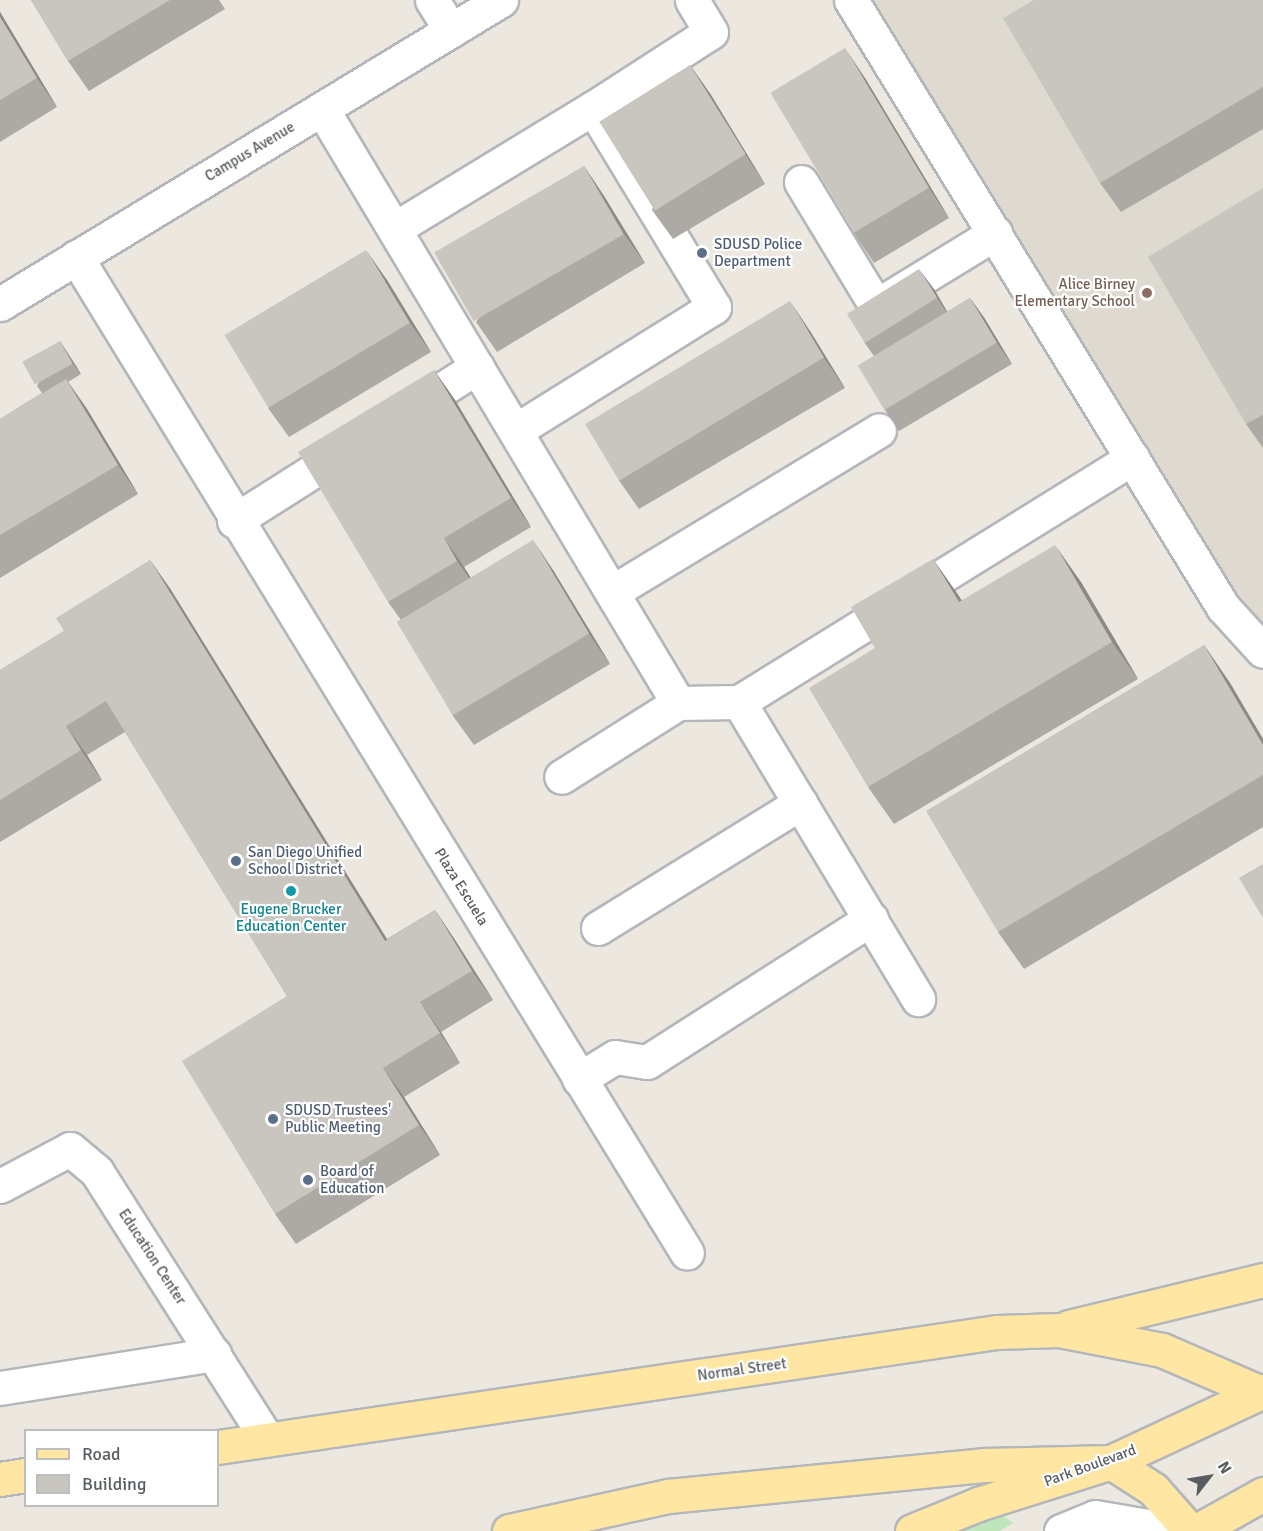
<!DOCTYPE html>
<html>
<head>
<meta charset="utf-8">
<style>
  body { margin:0 }
  #map { position:relative; width:1263px; height:1531px; overflow:hidden; background:#ece8df; font-family:Signika,sans-serif }
  div>[style] { position:absolute }
  [style*='--x'] { left:calc(var(--x)*1px); top:calc(var(--y)*1px); width:calc(var(--w)*1px); rotate:calc(var(--a)*1deg) }
  .education>* { inset:0; background:#dedad0 }
  .green>* { inset:0; background:#bfe5ba }
  .roads { filter:drop-shadow(2px 0 #b3b7bb) drop-shadow(-2px 0 #b3b7bb) drop-shadow(0 2px #b3b7bb) drop-shadow(0 -2px #b3b7bb) }
  .minor>* { height:33px; margin:-16.5px; padding:0 16.5px; transform-origin:16.5px; border-radius:16.5px; background:#fff }
  .major>* { height:33px; margin:-16.5px; padding:0 16.5px; transform-origin:16.5px; border-radius:16.5px; background:#ffe6a2 }
  .wall>* { inset:0; background:#ada9a4 }
  .shaded-wall>* { inset:0; background:#8d8a86 }
  .building>* { inset:0; background:#c9c5bf; transform-origin:0 0 }
  .dots>* { width:16px; height:16px; translate:-50% -50%; box-sizing:border-box; border:3px solid #fff; border-radius:50% }
  span { translate:-50% -50%; white-space:nowrap; text-align:center; line-height:1.15; -webkit-text-stroke:4.5px #fff; paint-order:stroke }
  .street-label { font-size:15px; color:#585d61 }
  .service-label { font-size:15px; color:#4e5e75 }
  .left { translate:0 -50%; text-align:left }
  .education-label { font-size:15px; color:#785e54 }
  .right { translate:-100% -50%; text-align:right }
  .culture-label { font-size:15px; color:#0d838f }
  .legend { position:absolute; left:24px; top:1429px; width:195px; height:78px; box-sizing:border-box; background:#fff; border:2px solid #bcbec0; margin:0; padding:8px 10px; list-style:none; font-size:18px; color:#585d61 }
  .legend li { display:flex; align-items:center; gap:12px; height:30px }
  .legend b { width:30px; border:2px solid #bcbec0 }
  .north { position:absolute; left:1179px; top:1447px; width:60px; height:60px; -webkit-text-stroke:4px #fff; paint-order:stroke; rotate:59deg; font-size:16px; font-weight:700; line-height:24px; text-align:center; color:#585d61 }
  .north::after { content:''; display:block; margin:auto; width:21px; height:27px; background:#585d61; clip-path:polygon(50% 0,100% 100%,50% 72%,0 100%) }
</style>
</head>
<body>
<div id="map">
  <div class="education">
    <div style="clip-path:polygon(851px 0,1263px 0,1263px 651px)"></div>
  </div>
  <div class="green">
    <div style="clip-path:polygon(985px 1513px,999px 1513px,1013px 1523px,1000px 1531px,956px 1531px)"></div>
  </div>
  <div class="roads">
    <div class="minor">
      <div style="--x:432;--y:0;--w:36;--a:58"></div>
      <div style="--x:851;--y:0;--w:712;--a:58.5"></div>
      <div style="--x:1223;--y:607;--w:59;--a:47.7"></div>
      <div style="--x:593;--y:108;--w:140;--a:-32.8"></div>
      <div style="--x:711;--y:32;--w:37;--a:-121"></div>
      <div style="--x:322;--y:109;--w:693;--a:59.06"></div>
      <div style="--x:678;--y:703;--w:138;--a:147.7"></div>
      <div style="--x:801;--y:182;--w:145;--a:58.8"></div>
      <div style="--x:876;--y:306;--w:140;--a:-31.5"></div>
      <div style="--x:394;--y:229;--w:233;--a:-31.3"></div>
      <div style="--x:593;--y:108;--w:233;--a:58.7"></div>
      <div style="--x:714;--y:307;--w:234;--a:148.1"></div>
      <div style="--x:76;--y:257;--w:1168;--a:58.47"></div>
      <div style="--x:0;--y:304;--w:586;--a:-31.25"></div>
      <div style="--x:408;--y:411;--w:82;--a:-32.5"></div>
      <div style="--x:234;--y:521;--w:136;--a:-32.4"></div>
      <div style="--x:612;--y:592;--w:312;--a:-31.2"></div>
      <div style="--x:739;--y:702;--w:347;--a:58.9"></div>
      <div style="--x:678;--y:703;--w:61;--a:-0.9"></div>
      <div style="--x:739;--y:702;--w:463;--a:-31.8"></div>
      <div style="--x:598;--y:928;--w:238;--a:-31.7"></div>
      <div style="--x:579;--y:1079;--w:42;--a:-31.4"></div>
      <div style="--x:615;--y:1057;--w:32;--a:9"></div>
      <div style="--x:647;--y:1062;--w:266;--a:-32.6"></div>
      <div style="--x:0;--y:1186;--w:79;--a:-27.9"></div>
      <div style="--x:70;--y:1149;--w:35;--a:40"></div>
      <div style="--x:97;--y:1172;--w:317;--a:57.5"></div>
      <div style="--x:0;--y:1388;--w:217;--a:-9"></div>
      <div style="--x:1061;--y:1531;--w:37;--a:-22"></div>
      <div style="--x:1095;--y:1517;--w:83;--a:9.7"></div>
    </div>
    <div class="major">
      <div style="--x:1069;--y:1327;--w:200;--a:-13.6"></div>
      <div style="--x:218;--y:1447;--w:787;--a:-8.4"></div>
      <div style="--x:997;--y:1332;--w:62;--a:-1.8"></div>
      <div style="--x:1059;--y:1330;--w:105;--a:11"></div>
      <div style="--x:1162;--y:1350;--w:106;--a:23.4"></div>
      <div style="--x:1111;--y:1462;--w:50;--a:32.7"></div>
      <div style="--x:1153;--y:1489;--w:56;--a:48.6"></div>
      <div style="--x:0;--y:1479;--w:26;--a:-9"></div>
      <div style="--x:509;--y:1531;--w:163;--a:-12.4"></div>
      <div style="--x:668;--y:1496;--w:319;--a:-5.6"></div>
      <div style="--x:985;--y:1465;--w:126;--a:-1.4"></div>
      <div style="--x:912;--y:1531;--w:71;--a:-22.2"></div>
      <div style="--x:978;--y:1504;--w:139;--a:-17.5"></div>
      <div style="--x:1111;--y:1462;--w:168;--a:-25"></div>
      <div style="--x:1197;--y:1531;--w:76;--a:-29.3"></div>
    </div>
  </div>
  <div class="wall">
    <div style="clip-path:polygon(31px 0,219px 0,225px 9px,89px 91px,68px 61px)"></div>
    <div style="clip-path:polygon(1263px 0,1263px 129px,1121px 212px,1100px 183px)"></div>
    <div style="clip-path:polygon(0 12px,57px 107px,0 142px)"></div>
    <div style="clip-path:polygon(690px 65px,711px 95px,765px 184px,673px 239px,652px 210px)"></div>
    <div style="clip-path:polygon(865px 78px,949px 218px,874px 263px,854px 233px)"></div>
    <div style="clip-path:polygon(584px 166px,604px 196px,645px 263px,497px 352px,476px 322px)"></div>
    <div style="clip-path:polygon(1263px 188px,1263px 448px,1246px 424px)"></div>
    <div style="clip-path:polygon(387px 280px,431px 352px,289px 437px,268px 408px)"></div>
    <div style="clip-path:polygon(934px 289px,947px 312px,970px 298px,985px 319px,1012px 364px,899px 431px,885px 410px,874px 356px,864px 342px)"></div>
    <div style="clip-path:polygon(810px 331px,845px 388px,639px 509px,618px 479px)"></div>
    <div style="clip-path:polygon(60px 341px,81px 374px,68px 382px,87px 409px,138px 494px,0 578px,0 419px,42px 393px,37px 386px)"></div>
    <div style="clip-path:polygon(434px 370px,455px 400px,531px 527px,464px 567px,471px 578px,553px 570px,610px 664px,474px 745px,453px 716px,401px 620px,388px 602px)"></div>
    <div style="clip-path:polygon(933px 559px,961px 600px,1081px 582px,1138px 679px,894px 824px,868px 787px,875px 648px)"></div>
    <div style="clip-path:polygon(150px 560px,171px 590px,387px 939px,435px 910px,455px 940px,493px 1000px,441px 1032px,460px 1063px,404px 1097px,440px 1155px,296px 1244px,275px 1214px,287px 996px,125px 732px,87px 755px,102px 780px,0 842px,0 670px,64px 631px)"></div>
    <div style="clip-path:polygon(1204px 645px,1230px 683px,1263px 739px,1263px 827px,1024px 969px,998px 932px)"></div>
  </div>
  <div class="shaded-wall">
    <div style="clip-path:polygon(0 12px,57px 107px,37px 78px,0 17px)"></div>
    <div style="clip-path:polygon(845px 48px,865px 78px,949px 218px,929px 188px)"></div>
    <div style="clip-path:polygon(690px 65px,711px 95px,765px 184px,745px 154px)"></div>
    <div style="clip-path:polygon(584px 166px,604px 196px,645px 263px,624px 234px)"></div>
    <div style="clip-path:polygon(366px 250px,387px 280px,431px 352px,410px 323px)"></div>
    <div style="clip-path:polygon(919px 269px,934px 289px,951px 318px,937px 298px)"></div>
    <div style="clip-path:polygon(970px 298px,985px 319px,1012px 364px,997px 343px)"></div>
    <div style="clip-path:polygon(790px 301px,810px 331px,845px 388px,824px 358px)"></div>
    <div style="clip-path:polygon(60px 341px,81px 374px,73px 364px)"></div>
    <div style="clip-path:polygon(434px 370px,455px 400px,531px 527px,511px 498px)"></div>
    <div style="clip-path:polygon(66px 379px,87px 409px,138px 494px,118px 465px)"></div>
    <div style="clip-path:polygon(444px 538px,464px 567px,478px 590px,457px 561px)"></div>
    <div style="clip-path:polygon(533px 540px,553px 570px,610px 664px,589px 634px)"></div>
    <div style="clip-path:polygon(1055px 545px,1081px 582px,1138px 679px,1112px 642px)"></div>
    <div style="clip-path:polygon(933px 559px,959px 596px,985px 639px,959px 602px)"></div>
    <div style="clip-path:polygon(150px 560px,171px 590px,406px 970px,385px 941px)"></div>
    <div style="clip-path:polygon(1204px 645px,1230px 683px,1263px 739px,1263px 745px)"></div>
    <div style="clip-path:polygon(66px 726px,87px 755px,102px 780px,81px 750px)"></div>
    <div style="clip-path:polygon(435px 910px,455px 940px,493px 1000px,472px 971px)"></div>
    <div style="clip-path:polygon(420px 1002px,441px 1032px,460px 1063px,440px 1033px)"></div>
    <div style="clip-path:polygon(383px 1068px,404px 1097px,440px 1155px,419px 1125px)"></div>
  </div>
  <div class="building">
    <div style="clip-path:polygon(31px 0,170px 0,68px 61px)"></div>
    <div style="clip-path:polygon(1034px 0,1263px 0,1263px 87px,1100px 183px,1003px 18px)"></div>
    <div style="clip-path:polygon(0 17px,37px 78px,0 100px)"></div>
    <div style="left:845px;top:48px;width:163px;height:87px;rotate:59deg"></div>
    <div style="left:690px;top:65px;width:105px;height:107px;rotate:58deg"></div>
    <div style="left:584px;top:166px;width:79px;height:173px;rotate:60deg"></div>
    <div style="clip-path:polygon(1263px 188px,1263px 415px,1246px 424px,1148px 257px)"></div>
    <div style="left:366px;top:250px;width:85px;height:165px;rotate:59deg"></div>
    <div style="left:919px;top:269px;width:34px;height:85px;rotate:58deg"></div>
    <div style="left:970px;top:298px;width:52px;height:131px;rotate:59deg"></div>
    <div style="left:790px;top:301px;width:66px;height:239px;rotate:59deg"></div>
    <div style="left:60px;top:341px;width:26px;height:43px;rotate:61deg"></div>
    <div style="clip-path:polygon(434px 370px,511px 498px,444px 538px,457px 561px,388px 602px,298px 452px)"></div>
    <div style="clip-path:polygon(66px 379px,118px 465px,0 535px,0 419px)"></div>
    <div style="left:533px;top:540px;width:109px;height:159px;rotate:59deg"></div>
    <div style="clip-path:polygon(1055px 545px,1112px 642px,868px 787px,809px 688px,875px 648px,851px 607px,933px 559px,959px 602px)"></div>
    <div style="clip-path:polygon(150px 560px,385px 941px,435px 910px,472px 971px,420px 1002px,440px 1033px,383px 1068px,419px 1125px,275px 1214px,182px 1061px,287px 996px,106px 701px,66px 726px,81px 750px,0 800px,0 670px,64px 631px,56px 618px)"></div>
    <div style="clip-path:polygon(1204px 645px,1263px 745px,1263px 775px,998px 932px,926px 811px)"></div>
    <div style="clip-path:polygon(1263px 864px,1263px 918px,1239px 878px)"></div>
  </div>
  <div class="dots">
    <div style="left:702px;top:253px;background:#5c6f8a"></div>
    <div style="left:1147px;top:293px;background:#8d6e63"></div>
    <div style="left:236px;top:861px;background:#5c6f8a"></div>
    <div style="left:291px;top:891px;background:#0f9aa8"></div>
    <div style="left:273px;top:1119px;background:#5c6f8a"></div>
    <div style="left:308px;top:1180px;background:#5c6f8a"></div>
  </div>
  <div class="street-label">
    <span style="left:250px;top:152px;rotate:-31deg">Campus Avenue</span>
    <span style="left:461px;top:887px;rotate:58deg">Plaza Escuela</span>
    <span style="left:152px;top:1257px;rotate:57deg">Education Center</span>
    <span style="left:742px;top:1370px;rotate:-8deg">Normal Street</span>
    <span style="left:1090px;top:1466px;rotate:-20deg">Park Boulevard</span>
  </div>
  <div class="service-label">
    <span class="left" style="left:714px;top:253px">SDUSD Police<br>Department</span>
    <span class="left" style="left:248px;top:861px">San Diego Unified<br>School District</span>
    <span class="left" style="left:285px;top:1119px">SDUSD Trustees'<br>Public Meeting</span>
    <span class="left" style="left:320px;top:1180px">Board of<br>Education</span>
  </div>
  <div class="education-label">
    <span class="right" style="left:1135px;top:293px">Alice Birney<br>Elementary School</span>
  </div>
  <div class="culture-label">
    <span style="left:291px;top:918px">Eugene Brucker<br>Education Center</span>
  </div>
  <ul class="legend">
  <li><b style="height:8px;background:#ffe6a2"></b>Road</li>
  <li><b style="height:16px;background:#c9c5bf"></b>Building</li>
  </ul>
  <div class="north">N</div>
</div>
</body>
</html>
